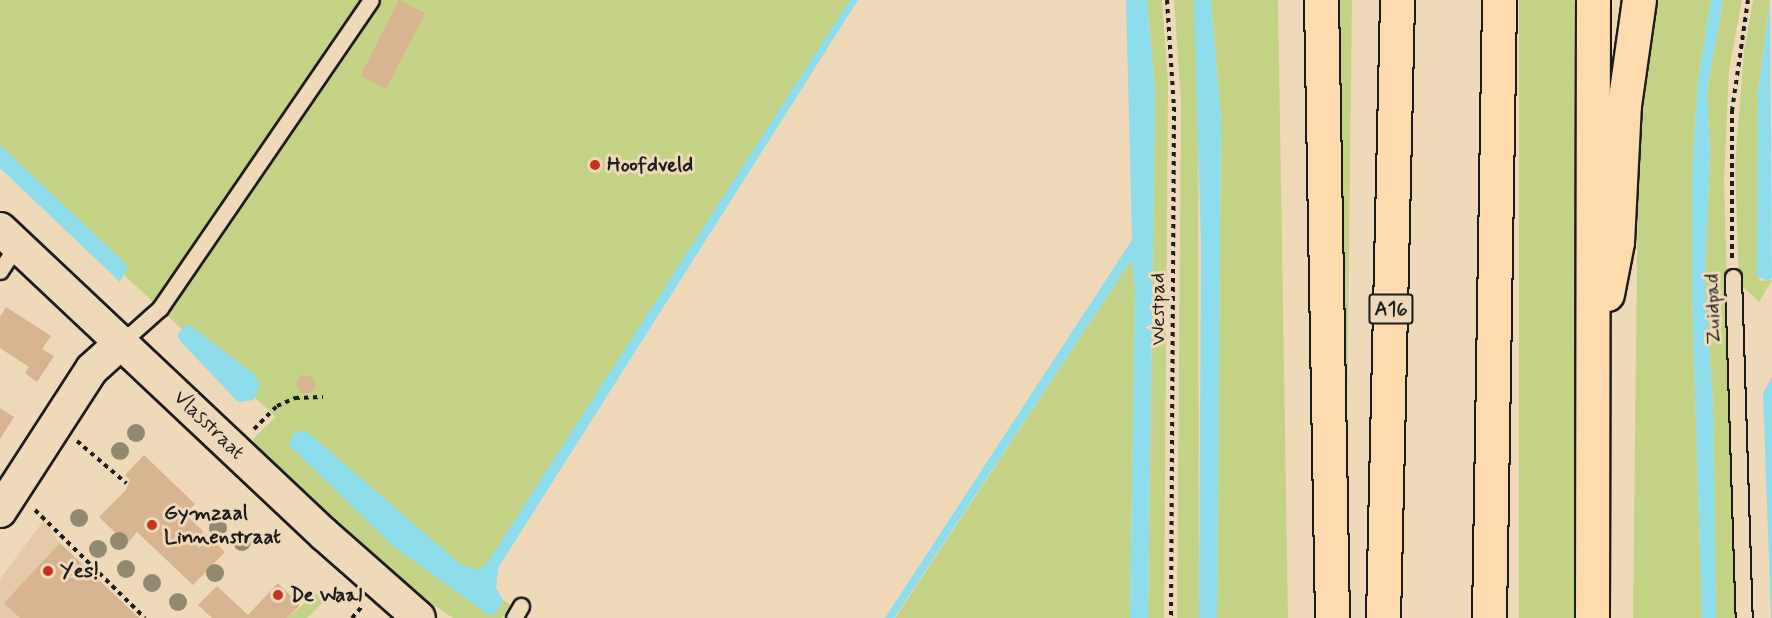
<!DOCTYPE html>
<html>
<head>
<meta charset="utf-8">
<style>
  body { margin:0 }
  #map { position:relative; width:1772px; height:618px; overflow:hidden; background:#efd9b8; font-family:Mynerve,sans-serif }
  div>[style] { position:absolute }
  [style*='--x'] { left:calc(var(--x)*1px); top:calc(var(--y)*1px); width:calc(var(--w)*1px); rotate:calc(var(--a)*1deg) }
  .built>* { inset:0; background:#e4caa9 }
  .green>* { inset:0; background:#c4d286; transform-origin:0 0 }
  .water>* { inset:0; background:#8edded }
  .building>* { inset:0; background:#d7b390; transform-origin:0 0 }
  .path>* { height:4px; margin-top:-2px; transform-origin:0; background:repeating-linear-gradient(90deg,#1c1c1c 0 4.5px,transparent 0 9px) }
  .roads { filter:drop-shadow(2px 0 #1c1c1c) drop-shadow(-2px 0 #1c1c1c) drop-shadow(0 2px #1c1c1c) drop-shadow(0 -2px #1c1c1c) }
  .lane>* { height:15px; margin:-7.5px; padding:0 7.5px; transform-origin:7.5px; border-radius:7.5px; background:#efd9b8 }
  .street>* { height:32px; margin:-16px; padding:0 16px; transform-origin:16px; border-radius:16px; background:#efd9b8 }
  .highway>* { height:33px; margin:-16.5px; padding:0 16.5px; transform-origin:16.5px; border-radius:16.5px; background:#fedbac }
  .trees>* { width:18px; height:18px; margin:-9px; border-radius:50%; background:#928a70 }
  .dots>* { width:16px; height:16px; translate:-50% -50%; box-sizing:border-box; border:3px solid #efd9b8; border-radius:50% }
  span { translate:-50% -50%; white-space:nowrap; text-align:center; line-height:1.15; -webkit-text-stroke:6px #efd9b8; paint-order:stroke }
  .shield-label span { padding:2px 4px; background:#efd9b8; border:2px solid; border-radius:4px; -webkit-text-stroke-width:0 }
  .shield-label { font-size:20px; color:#1c1c1c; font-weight:700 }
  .poi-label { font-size:21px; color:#1c1c1c; font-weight:700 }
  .left { translate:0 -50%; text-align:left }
  .street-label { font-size:21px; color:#1c1c1c }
</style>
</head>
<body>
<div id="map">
  <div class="built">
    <div style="clip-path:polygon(44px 520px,60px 544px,139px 618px,0 618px,0 579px)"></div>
  </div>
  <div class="green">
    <div style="clip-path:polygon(0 0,855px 0,478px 586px,497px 611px,503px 600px,512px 606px,502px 618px,453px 618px,384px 570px,254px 448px,254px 438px,276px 417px,0 159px)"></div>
    <div style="clip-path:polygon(1147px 0,1162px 0,1168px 82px,1164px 618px,1148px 618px,1155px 93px)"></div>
    <div style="clip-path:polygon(1174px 0,1194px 0,1198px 43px,1199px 618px,1177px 618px,1181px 102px)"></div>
    <div style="clip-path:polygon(1211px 0,1278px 0,1288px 618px,1217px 618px,1221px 120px)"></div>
    <div style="clip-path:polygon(1337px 0,1352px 0,1347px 418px,1342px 418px)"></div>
    <div style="left:1519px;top:0;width:55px;height:618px"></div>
    <div style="clip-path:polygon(1656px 0,1711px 0,1698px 80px,1692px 175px,1692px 296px,1702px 618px,1633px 618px,1638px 172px,1640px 105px)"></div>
    <div style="clip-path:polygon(1723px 0,1742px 0,1729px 70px,1724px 182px,1737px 618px,1716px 618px,1713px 407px,1705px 281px,1710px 154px,1707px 90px)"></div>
    <div style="clip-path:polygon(1753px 0,1770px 0,1758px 93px,1757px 276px,1761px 281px,1772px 280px,1759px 302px,1739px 283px,1735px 164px,1744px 52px)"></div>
    <div style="clip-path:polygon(1131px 260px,1135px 286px,1130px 618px,895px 618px)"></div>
    <div style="clip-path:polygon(317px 593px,325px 600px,307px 618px,287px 618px)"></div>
  </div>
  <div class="water">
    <div style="clip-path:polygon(850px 0,858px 0,498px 568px,496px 588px,503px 600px,497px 611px,490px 616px,393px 546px,289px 445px,294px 432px,306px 431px,460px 564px,477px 570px,487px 563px)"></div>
    <div style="clip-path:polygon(1126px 0,1147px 0,1155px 93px,1148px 618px,1130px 618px,1135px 287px,1131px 260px,894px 618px,885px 618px,1132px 240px)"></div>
    <div style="clip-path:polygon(1194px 0,1211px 0,1221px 120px,1217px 618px,1199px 618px,1201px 248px)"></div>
    <div style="clip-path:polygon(1711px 0,1723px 0,1707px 90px,1710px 154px,1705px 281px,1713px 407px,1716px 618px,1702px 618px,1692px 296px,1692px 175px,1698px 80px)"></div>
    <div style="clip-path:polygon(1770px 0,1772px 278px,1768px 281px,1757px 276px,1758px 93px)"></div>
    <div style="clip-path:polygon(0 145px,124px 262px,128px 267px,120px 282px,0 168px)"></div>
    <div style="clip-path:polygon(188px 324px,255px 375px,260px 383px,254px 400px,238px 402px,181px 342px,177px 334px)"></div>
    <div style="clip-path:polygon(1772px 377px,1772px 618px,1771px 618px,1763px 393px)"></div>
  </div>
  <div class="building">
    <div style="left:399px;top:0;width:29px;height:85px;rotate:27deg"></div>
    <div style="clip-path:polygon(6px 307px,51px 336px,42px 349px,54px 356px,37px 382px,25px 373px,29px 367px,0 348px,0 317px)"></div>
    <div style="clip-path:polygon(301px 375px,311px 376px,316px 385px,311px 393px,301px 393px,296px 384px)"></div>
    <div style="clip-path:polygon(0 408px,14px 417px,0 439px)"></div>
    <div style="clip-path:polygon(144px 455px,195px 504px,185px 514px,225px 552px,193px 585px,137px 532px,127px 544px,99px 517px,126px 490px,130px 480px,125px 475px)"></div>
    <div style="clip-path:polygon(60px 543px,139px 618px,20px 618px,4px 603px)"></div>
    <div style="clip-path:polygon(278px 583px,300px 605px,287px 618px,212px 618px,198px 605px,217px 586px,248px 615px)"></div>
  </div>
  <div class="path">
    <div style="--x:1167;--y:0;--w:107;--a:86.3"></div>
    <div style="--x:1174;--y:107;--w:511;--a:90.34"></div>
    <div style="--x:1732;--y:258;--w:147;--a:-90"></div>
    <div style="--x:1732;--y:111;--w:112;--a:-81.8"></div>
    <div style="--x:254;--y:429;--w:33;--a:-45"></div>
    <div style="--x:277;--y:406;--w:20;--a:-24"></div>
    <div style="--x:295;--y:398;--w:28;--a:-2"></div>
    <div style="--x:77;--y:441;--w:65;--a:40.6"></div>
    <div style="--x:35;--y:510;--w:154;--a:44.5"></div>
    <div style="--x:352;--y:618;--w:18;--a:-49"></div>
  </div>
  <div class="roads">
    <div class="lane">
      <div style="--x:0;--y:271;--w:31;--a:-57"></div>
      <div style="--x:1733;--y:277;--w:341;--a:88.2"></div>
      <div style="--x:122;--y:342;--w:51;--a:-41.8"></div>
      <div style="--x:160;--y:308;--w:373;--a:-55.6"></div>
      <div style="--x:514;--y:618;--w:14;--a:-60"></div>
    </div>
    <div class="street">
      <div style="--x:0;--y:229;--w:446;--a:43.3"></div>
      <div style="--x:325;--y:535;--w:125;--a:41.4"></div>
      <div style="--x:0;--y:511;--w:169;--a:-57.1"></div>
      <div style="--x:92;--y:369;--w:40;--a:-42"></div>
    </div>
    <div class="highway">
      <div style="--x:1321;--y:0;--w:618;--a:88.98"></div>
      <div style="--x:1607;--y:294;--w:53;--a:-79.1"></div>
      <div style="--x:1617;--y:242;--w:137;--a:-87.1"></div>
      <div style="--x:1624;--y:105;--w:106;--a:-81.9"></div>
      <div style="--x:1383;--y:618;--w:618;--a:-88.7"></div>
      <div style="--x:1489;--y:618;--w:618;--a:-89.07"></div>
      <div style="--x:1592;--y:618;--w:618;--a:-89.91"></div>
    </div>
  </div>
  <div class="trees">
    <div style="left:136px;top:433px"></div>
    <div style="left:120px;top:451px"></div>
    <div style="left:79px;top:518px"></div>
    <div style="left:218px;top:528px"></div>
    <div style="left:119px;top:541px"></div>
    <div style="left:242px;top:542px"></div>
    <div style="left:98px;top:549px"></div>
    <div style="left:126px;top:569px"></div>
    <div style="left:215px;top:573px"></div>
    <div style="left:152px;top:583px"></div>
    <div style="left:178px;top:602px"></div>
  </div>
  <div class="dots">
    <div style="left:595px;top:165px;background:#c8321e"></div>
    <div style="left:152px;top:525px;background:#c8321e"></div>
    <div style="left:48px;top:571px;background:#c8321e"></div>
    <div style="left:278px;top:595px;background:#c8321e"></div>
  </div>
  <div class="shield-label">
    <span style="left:1391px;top:309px">A16</span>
  </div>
  <div class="poi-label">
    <span class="left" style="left:607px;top:165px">Hoofdveld</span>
    <span class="left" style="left:164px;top:525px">Gymzaal<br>Linnenstraat</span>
    <span class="left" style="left:60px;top:571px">Yes!</span>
    <span class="left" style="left:290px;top:595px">De Waal</span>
  </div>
  <div class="street-label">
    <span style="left:1158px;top:309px;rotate:-90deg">Westpad</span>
    <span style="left:1713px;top:309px;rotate:-92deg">Zuidpad</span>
    <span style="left:209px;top:425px;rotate:44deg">Vlasstraat</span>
  </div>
</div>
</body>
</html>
